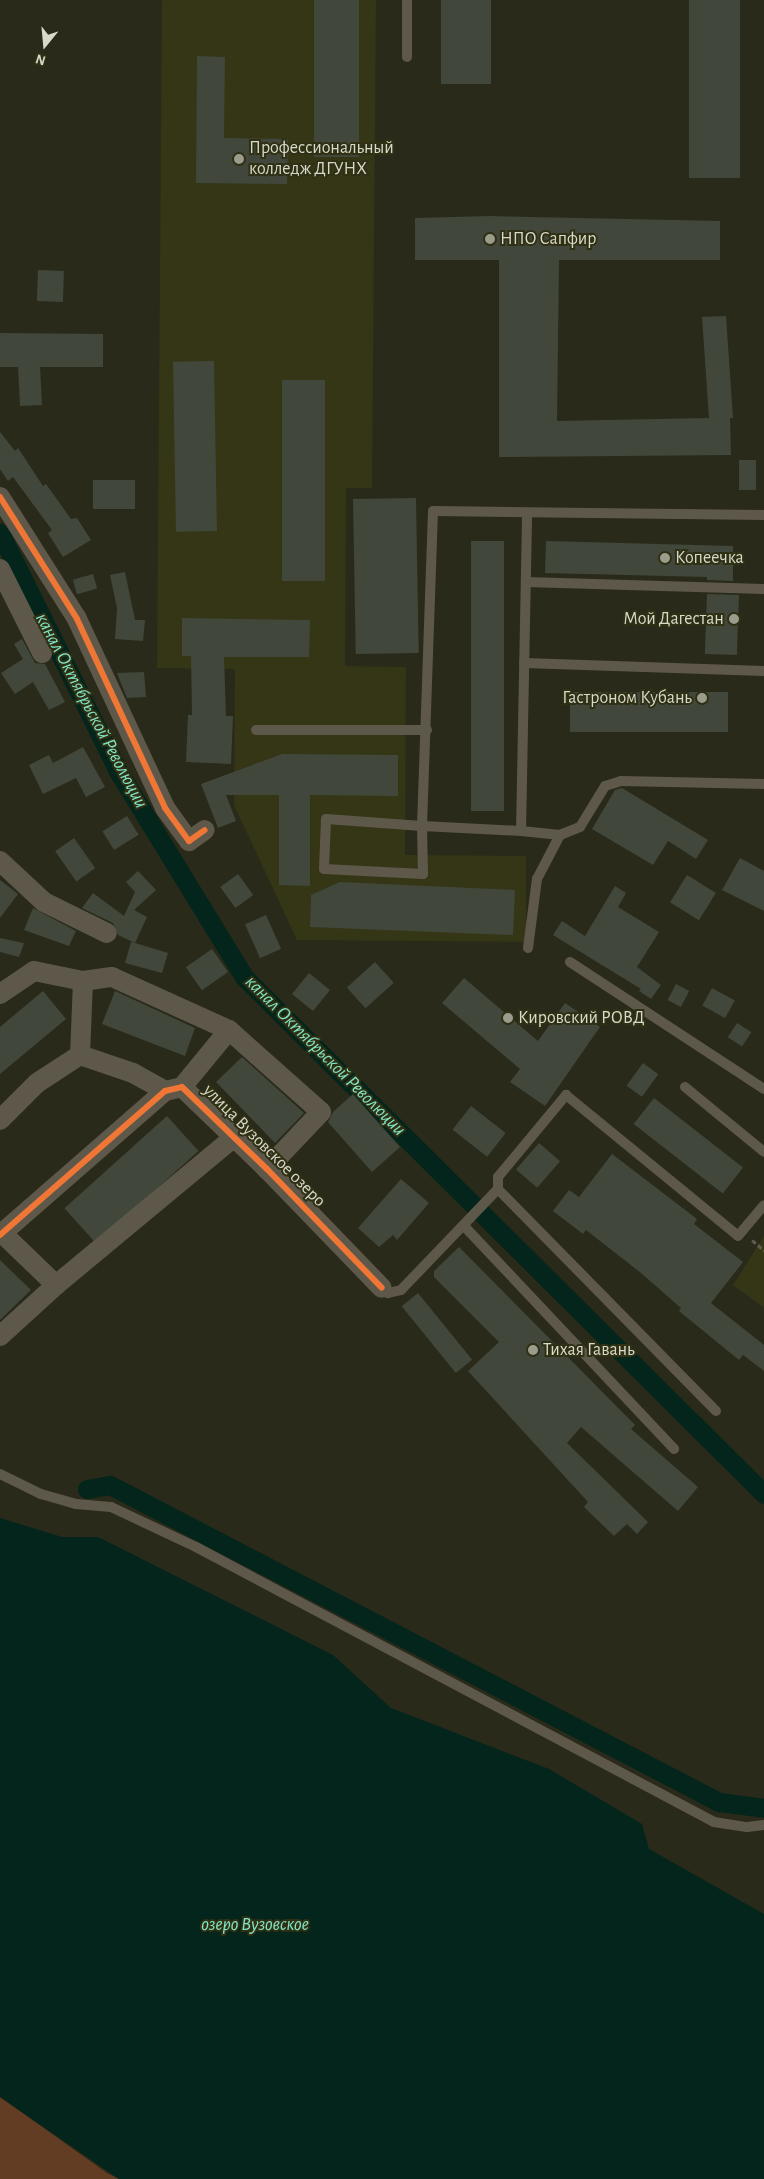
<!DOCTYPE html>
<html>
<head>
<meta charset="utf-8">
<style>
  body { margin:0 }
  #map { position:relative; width:764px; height:2179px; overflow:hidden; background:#292a1a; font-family:"Alegreya Sans",sans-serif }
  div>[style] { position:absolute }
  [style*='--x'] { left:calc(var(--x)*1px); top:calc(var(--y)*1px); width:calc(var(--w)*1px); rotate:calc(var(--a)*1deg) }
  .built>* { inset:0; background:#343615 }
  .green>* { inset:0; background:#623d24 }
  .water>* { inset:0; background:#04251b }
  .canal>* { height:19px; margin:-9.5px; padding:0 9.5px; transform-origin:9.5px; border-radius:9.5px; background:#04251b }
  .building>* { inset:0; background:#42473b; transform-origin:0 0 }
  .path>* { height:3px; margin-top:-1.5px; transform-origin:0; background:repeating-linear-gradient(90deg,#5d5a4e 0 5px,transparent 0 7.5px) }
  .lane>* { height:10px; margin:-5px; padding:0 5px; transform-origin:5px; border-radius:5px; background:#5e584a }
  .street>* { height:20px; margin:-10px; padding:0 10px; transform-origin:10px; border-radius:10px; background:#5e584a }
  .cycleway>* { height:6px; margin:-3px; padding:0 3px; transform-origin:3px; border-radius:3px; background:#f07635 }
  .dots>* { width:14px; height:14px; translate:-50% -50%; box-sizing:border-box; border:2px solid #2f3014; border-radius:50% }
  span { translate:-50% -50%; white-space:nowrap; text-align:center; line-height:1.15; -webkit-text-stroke:4px #2f3014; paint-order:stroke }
  .poi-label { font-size:18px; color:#d8d9c9 }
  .left { translate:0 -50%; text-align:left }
  .right { translate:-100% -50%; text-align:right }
  .street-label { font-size:18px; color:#d8d9c9 }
  .water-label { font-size:19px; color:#80e6c7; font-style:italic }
  .north { position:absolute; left:20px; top:20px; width:50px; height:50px; -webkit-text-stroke:4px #2f3014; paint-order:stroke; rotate:197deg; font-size:14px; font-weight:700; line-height:20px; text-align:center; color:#d8d9c9 }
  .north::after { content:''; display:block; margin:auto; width:18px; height:22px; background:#d8d9c9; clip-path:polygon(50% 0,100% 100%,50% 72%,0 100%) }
</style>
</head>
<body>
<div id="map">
  <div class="built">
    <div style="clip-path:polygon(162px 0,376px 0,372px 488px,346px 488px,345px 666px,406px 667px,405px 855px,526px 856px,526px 942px,297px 940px,234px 805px,235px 669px,157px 668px)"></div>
    <div style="clip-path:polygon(764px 1236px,764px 1308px,733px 1285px)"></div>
  </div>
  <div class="green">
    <div style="clip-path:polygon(0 2097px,107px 2173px,119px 2179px,0 2179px)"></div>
  </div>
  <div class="water">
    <div style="clip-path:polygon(0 1518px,62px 1537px,98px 1537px,333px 1655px,391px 1708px,549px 1769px,642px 1824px,649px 1849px,764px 1914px,764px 2179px,119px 2179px,0 2097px)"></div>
  </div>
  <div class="canal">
    <div style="--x:0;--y:533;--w:266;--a:63.6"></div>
    <div style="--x:118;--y:771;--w:243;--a:58.5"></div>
    <div style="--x:245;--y:978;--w:732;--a:44.83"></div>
    <div style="--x:87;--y:1489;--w:23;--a:-10"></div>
    <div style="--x:110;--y:1485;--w:687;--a:27.5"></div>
    <div style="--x:719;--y:1802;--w:45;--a:7.6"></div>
  </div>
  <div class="building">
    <div style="left:314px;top:0;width:45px;height:157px"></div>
    <div style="left:441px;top:0;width:50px;height:84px"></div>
    <div style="left:689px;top:0;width:51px;height:178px"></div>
    <div style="clip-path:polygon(197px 56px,225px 57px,224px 138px,288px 139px,287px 184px,196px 183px)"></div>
    <div style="clip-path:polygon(490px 216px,720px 221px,720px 260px,559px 260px,557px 421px,709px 418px,702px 317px,726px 316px,733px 418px,730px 418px,731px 455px,499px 457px,499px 260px,415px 260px,415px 218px)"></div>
    <div style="left:38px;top:270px;width:26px;height:31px;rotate:2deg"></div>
    <div style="clip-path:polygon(0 333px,103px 334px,103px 367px,40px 367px,42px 405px,20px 406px,18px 367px,0 367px)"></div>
    <div style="left:214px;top:361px;width:170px;height:41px;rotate:89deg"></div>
    <div style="left:282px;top:380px;width:43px;height:201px"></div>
    <div style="clip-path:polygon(0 432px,15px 451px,18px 448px,43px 486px,46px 484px,71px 519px,77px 518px,91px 540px,63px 557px,48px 533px,52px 530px,13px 477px,8px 481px,0 469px)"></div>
    <div style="left:739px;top:460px;width:17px;height:30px"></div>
    <div style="left:93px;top:480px;width:42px;height:29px"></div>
    <div style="left:416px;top:498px;width:155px;height:63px;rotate:89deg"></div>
    <div style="left:471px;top:541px;width:33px;height:270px"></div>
    <div style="clip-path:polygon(546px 541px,733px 546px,733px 581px,707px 580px,707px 577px,545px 573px)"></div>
    <div style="clip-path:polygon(125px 572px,135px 620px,145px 620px,143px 641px,115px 639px,117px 608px,110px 575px)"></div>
    <div style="left:93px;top:574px;width:15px;height:21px;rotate:74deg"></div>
    <div style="left:707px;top:594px;width:32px;height:60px;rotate:2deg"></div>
    <div style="clip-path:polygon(182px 618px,310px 620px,309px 657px,224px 657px,226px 716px,233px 716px,231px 764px,186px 762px,188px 715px,192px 715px,191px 656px,182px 656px)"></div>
    <div style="clip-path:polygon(22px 639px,35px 663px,45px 664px,65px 702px,49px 710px,33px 682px,15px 694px,1px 673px,23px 659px,14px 644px)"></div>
    <div style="clip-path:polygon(144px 672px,146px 697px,127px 698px,117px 673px)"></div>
    <div style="left:728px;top:692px;width:40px;height:158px;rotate:90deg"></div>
    <div style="clip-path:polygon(83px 747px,105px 787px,86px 797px,76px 778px,43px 794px,29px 765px,49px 755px,53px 763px)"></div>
    <div style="clip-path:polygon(282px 754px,398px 755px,398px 796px,310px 795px,310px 886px,279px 885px,279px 795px,226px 795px,236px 821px,218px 828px,201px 784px)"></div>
    <div style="clip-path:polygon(622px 788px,708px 840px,696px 859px,668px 841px,653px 865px,592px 829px,615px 790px)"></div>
    <div style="left:127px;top:816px;width:22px;height:29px;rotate:58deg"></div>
    <div style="left:74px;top:838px;width:37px;height:23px;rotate:55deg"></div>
    <div style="clip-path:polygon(740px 858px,764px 871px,764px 911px,722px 890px)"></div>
    <div style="clip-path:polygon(138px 871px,156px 890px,134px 910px,147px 917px,135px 943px,168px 953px,162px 973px,125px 963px,131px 942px,135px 943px,118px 935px,113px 923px,82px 908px,93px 893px,124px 916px,135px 892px,126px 882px)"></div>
    <div style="left:238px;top:874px;width:26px;height:22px;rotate:54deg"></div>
    <div style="left:687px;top:875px;width:34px;height:32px;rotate:32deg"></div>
    <div style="clip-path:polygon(0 880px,18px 894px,0 918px)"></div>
    <div style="clip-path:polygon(340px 882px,515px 890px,513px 935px,310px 927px,311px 895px)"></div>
    <div style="clip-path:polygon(615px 886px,626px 893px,618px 907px,659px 932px,637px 967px,661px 985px,651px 999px,639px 991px,641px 989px,553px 935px,562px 921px,585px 936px)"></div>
    <div style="clip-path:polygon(33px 908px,76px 931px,69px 946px,24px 930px)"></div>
    <div style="left:266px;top:915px;width:37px;height:23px;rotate:66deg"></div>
    <div style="clip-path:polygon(0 938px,24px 943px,19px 957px,0 952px)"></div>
    <div style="left:212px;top:949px;width:28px;height:32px;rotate:55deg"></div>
    <div style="left:375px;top:962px;width:28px;height:38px;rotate:48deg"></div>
    <div style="left:309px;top:973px;width:27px;height:27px;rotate:39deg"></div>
    <div style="clip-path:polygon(464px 978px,538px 1041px,565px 1003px,600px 1027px,545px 1106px,510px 1082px,520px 1069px,442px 1003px)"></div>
    <div style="left:676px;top:984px;width:15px;height:18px;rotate:28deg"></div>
    <div style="left:712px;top:988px;width:26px;height:20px;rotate:29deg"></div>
    <div style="clip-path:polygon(43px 991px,66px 1019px,0 1074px,0 1027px)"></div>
    <div style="clip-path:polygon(115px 991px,195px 1028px,185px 1056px,102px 1024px)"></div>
    <div style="left:737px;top:1023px;width:17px;height:17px;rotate:33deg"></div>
    <div style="clip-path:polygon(242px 1057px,304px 1113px,275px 1143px,216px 1082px)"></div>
    <div style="left:643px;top:1063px;width:19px;height:28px;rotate:36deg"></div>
    <div style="clip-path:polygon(353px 1094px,400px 1147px,372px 1172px,328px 1122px,333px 1112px)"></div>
    <div style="left:654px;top:1098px;width:113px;height:33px;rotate:38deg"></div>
    <div style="left:471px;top:1106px;width:44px;height:30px;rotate:38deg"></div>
    <div style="left:167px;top:1116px;width:47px;height:138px;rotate:48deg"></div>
    <div style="left:539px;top:1143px;width:28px;height:35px;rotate:41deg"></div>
    <div style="clip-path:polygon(612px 1154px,697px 1219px,694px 1224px,743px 1262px,711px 1303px,764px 1345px,764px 1371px,743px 1355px,739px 1360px,679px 1311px,681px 1308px,641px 1273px,586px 1230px,583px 1234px,553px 1211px,569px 1190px,579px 1197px)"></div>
    <div style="clip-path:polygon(401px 1179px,429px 1203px,397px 1240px,393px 1235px,379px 1247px,358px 1228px)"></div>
    <div style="clip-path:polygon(459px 1247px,635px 1425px,631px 1429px,698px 1487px,678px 1511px,581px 1427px,567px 1443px,648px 1522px,637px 1534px,627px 1524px,614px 1536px,584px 1507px,588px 1502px,468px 1371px,499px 1342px,434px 1277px,434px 1271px)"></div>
    <div style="clip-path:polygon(0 1260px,31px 1290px,0 1320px)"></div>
    <div style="left:418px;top:1293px;width:86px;height:21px;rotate:51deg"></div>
  </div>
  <div class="path">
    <div style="--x:752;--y:1240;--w:16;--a:40"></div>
  </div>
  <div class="lane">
    <div style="--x:407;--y:0;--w:57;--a:90"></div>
    <div style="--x:526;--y:582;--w:238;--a:1.7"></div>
    <div style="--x:524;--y:663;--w:240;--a:1.9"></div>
    <div style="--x:256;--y:730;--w:171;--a:0"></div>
    <div style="--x:521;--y:831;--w:318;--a:-88.9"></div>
    <div style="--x:560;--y:835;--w:39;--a:-174"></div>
    <div style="--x:521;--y:831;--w:99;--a:-177.1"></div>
    <div style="--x:422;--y:826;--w:96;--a:-175.8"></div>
    <div style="--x:326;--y:819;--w:50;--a:92.3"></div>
    <div style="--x:324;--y:869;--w:99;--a:2.9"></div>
    <div style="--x:423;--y:874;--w:48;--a:-91.2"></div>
    <div style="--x:422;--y:826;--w:315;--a:-88"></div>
    <div style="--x:433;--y:511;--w:331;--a:0.7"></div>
    <div style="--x:528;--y:948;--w:70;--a:-82.6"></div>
    <div style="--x:537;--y:879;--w:50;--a:-62.4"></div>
    <div style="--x:560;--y:835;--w:22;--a:-22"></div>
    <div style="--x:580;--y:827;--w:48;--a:-58.6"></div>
    <div style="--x:605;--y:786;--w:17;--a:-17"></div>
    <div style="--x:621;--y:781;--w:143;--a:1.2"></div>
    <div style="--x:570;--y:962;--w:232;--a:33.2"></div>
    <div style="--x:685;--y:1087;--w:102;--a:39.4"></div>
    <div style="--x:465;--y:1227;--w:305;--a:46.7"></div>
    <div style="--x:382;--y:1288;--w:8;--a:40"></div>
    <div style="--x:388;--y:1293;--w:13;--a:-13"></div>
    <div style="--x:401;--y:1290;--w:140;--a:-46.2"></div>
    <div style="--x:716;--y:1411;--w:311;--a:-134.5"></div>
    <div style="--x:498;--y:1189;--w:12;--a:-90"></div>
    <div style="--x:498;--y:1177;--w:107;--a:-50.3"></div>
    <div style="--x:566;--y:1095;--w:222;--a:39.3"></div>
    <div style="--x:738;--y:1236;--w:40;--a:-50"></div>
    <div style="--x:0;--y:1474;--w:46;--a:26"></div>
    <div style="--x:41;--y:1494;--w:36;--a:16"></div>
    <div style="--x:76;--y:1504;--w:35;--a:5"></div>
    <div style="--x:111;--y:1507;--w:94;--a:25.2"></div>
    <div style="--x:196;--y:1547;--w:586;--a:27.96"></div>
    <div style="--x:714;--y:1822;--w:33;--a:9"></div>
    <div style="--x:747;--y:1827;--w:17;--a:-7"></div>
  </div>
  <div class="street">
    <div style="--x:0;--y:497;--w:144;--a:57.7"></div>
    <div style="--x:77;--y:619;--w:208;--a:65"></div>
    <div style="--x:165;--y:808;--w:41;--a:54"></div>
    <div style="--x:189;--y:841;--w:19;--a:-35"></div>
    <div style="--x:0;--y:569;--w:94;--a:63.4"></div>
    <div style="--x:0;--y:861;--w:60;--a:43"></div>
    <div style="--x:44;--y:902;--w:70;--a:26.2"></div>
    <div style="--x:83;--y:981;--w:29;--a:-8"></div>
    <div style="--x:112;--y:977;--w:128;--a:24.4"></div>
    <div style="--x:229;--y:1030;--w:123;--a:41.7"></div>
    <div style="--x:321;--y:1112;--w:79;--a:133.5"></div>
    <div style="--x:0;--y:994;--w:41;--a:-34.1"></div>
    <div style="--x:34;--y:971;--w:50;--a:11.5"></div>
    <div style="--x:83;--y:981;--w:74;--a:92.3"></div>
    <div style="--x:80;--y:1055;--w:56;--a:18.8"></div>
    <div style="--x:133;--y:1073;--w:37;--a:29"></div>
    <div style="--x:182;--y:1087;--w:74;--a:-50.5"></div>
    <div style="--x:0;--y:1120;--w:52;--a:-45"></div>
    <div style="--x:37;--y:1083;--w:51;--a:-33.1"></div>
    <div style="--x:2;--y:1233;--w:75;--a:43.9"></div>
    <div style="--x:0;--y:1235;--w:219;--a:-41.1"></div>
    <div style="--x:165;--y:1091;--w:17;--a:-13"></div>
    <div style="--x:182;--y:1087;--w:118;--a:44"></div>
    <div style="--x:267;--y:1169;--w:165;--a:46"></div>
    <div style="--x:0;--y:1336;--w:76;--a:-42.3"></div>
    <div style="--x:56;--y:1285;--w:230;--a:-39.7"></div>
  </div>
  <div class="cycleway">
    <div style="--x:0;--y:497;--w:144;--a:57.7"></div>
    <div style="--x:77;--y:619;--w:208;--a:65"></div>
    <div style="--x:165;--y:808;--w:41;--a:54"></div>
    <div style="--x:189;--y:841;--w:19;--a:-35"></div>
    <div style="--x:0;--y:1235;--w:219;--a:-41.1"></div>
    <div style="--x:165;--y:1091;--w:17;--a:-13"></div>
    <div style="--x:182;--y:1087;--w:118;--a:44"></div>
    <div style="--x:267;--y:1169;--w:165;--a:46"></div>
  </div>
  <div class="dots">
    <div style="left:239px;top:159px;background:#9b9c8c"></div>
    <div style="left:490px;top:239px;background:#9b9c8c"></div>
    <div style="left:665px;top:558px;background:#9b9c8c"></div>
    <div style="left:734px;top:619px;background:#9b9c8c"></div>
    <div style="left:702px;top:698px;background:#9b9c8c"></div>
    <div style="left:508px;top:1018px;background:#9b9c8c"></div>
    <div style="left:533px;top:1350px;background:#9b9c8c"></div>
  </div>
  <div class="poi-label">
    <span class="left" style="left:249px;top:159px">Профессиональный<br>колледж ДГУНХ</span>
    <span class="left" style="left:500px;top:239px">НПО Сапфир</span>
    <span class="left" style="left:675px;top:558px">Копеечка</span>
    <span class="right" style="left:724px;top:619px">Мой Дагестан</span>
    <span class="right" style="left:692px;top:698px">Гастроном Кубань</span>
    <span class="left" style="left:518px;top:1018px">Кировский РОВД</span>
    <span class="left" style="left:543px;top:1350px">Тихая Гавань</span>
  </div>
  <div class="street-label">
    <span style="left:264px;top:1146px;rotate:45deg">улица Вузовское озеро</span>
  </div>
  <div class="water-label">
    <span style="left:91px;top:711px;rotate:62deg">канал Октябрьской Революции</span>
    <span style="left:325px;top:1056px;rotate:45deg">канал Октябрьской Революции</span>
    <span style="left:255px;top:1925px">озеро Вузовское</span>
  </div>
  <div class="north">N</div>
</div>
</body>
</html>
